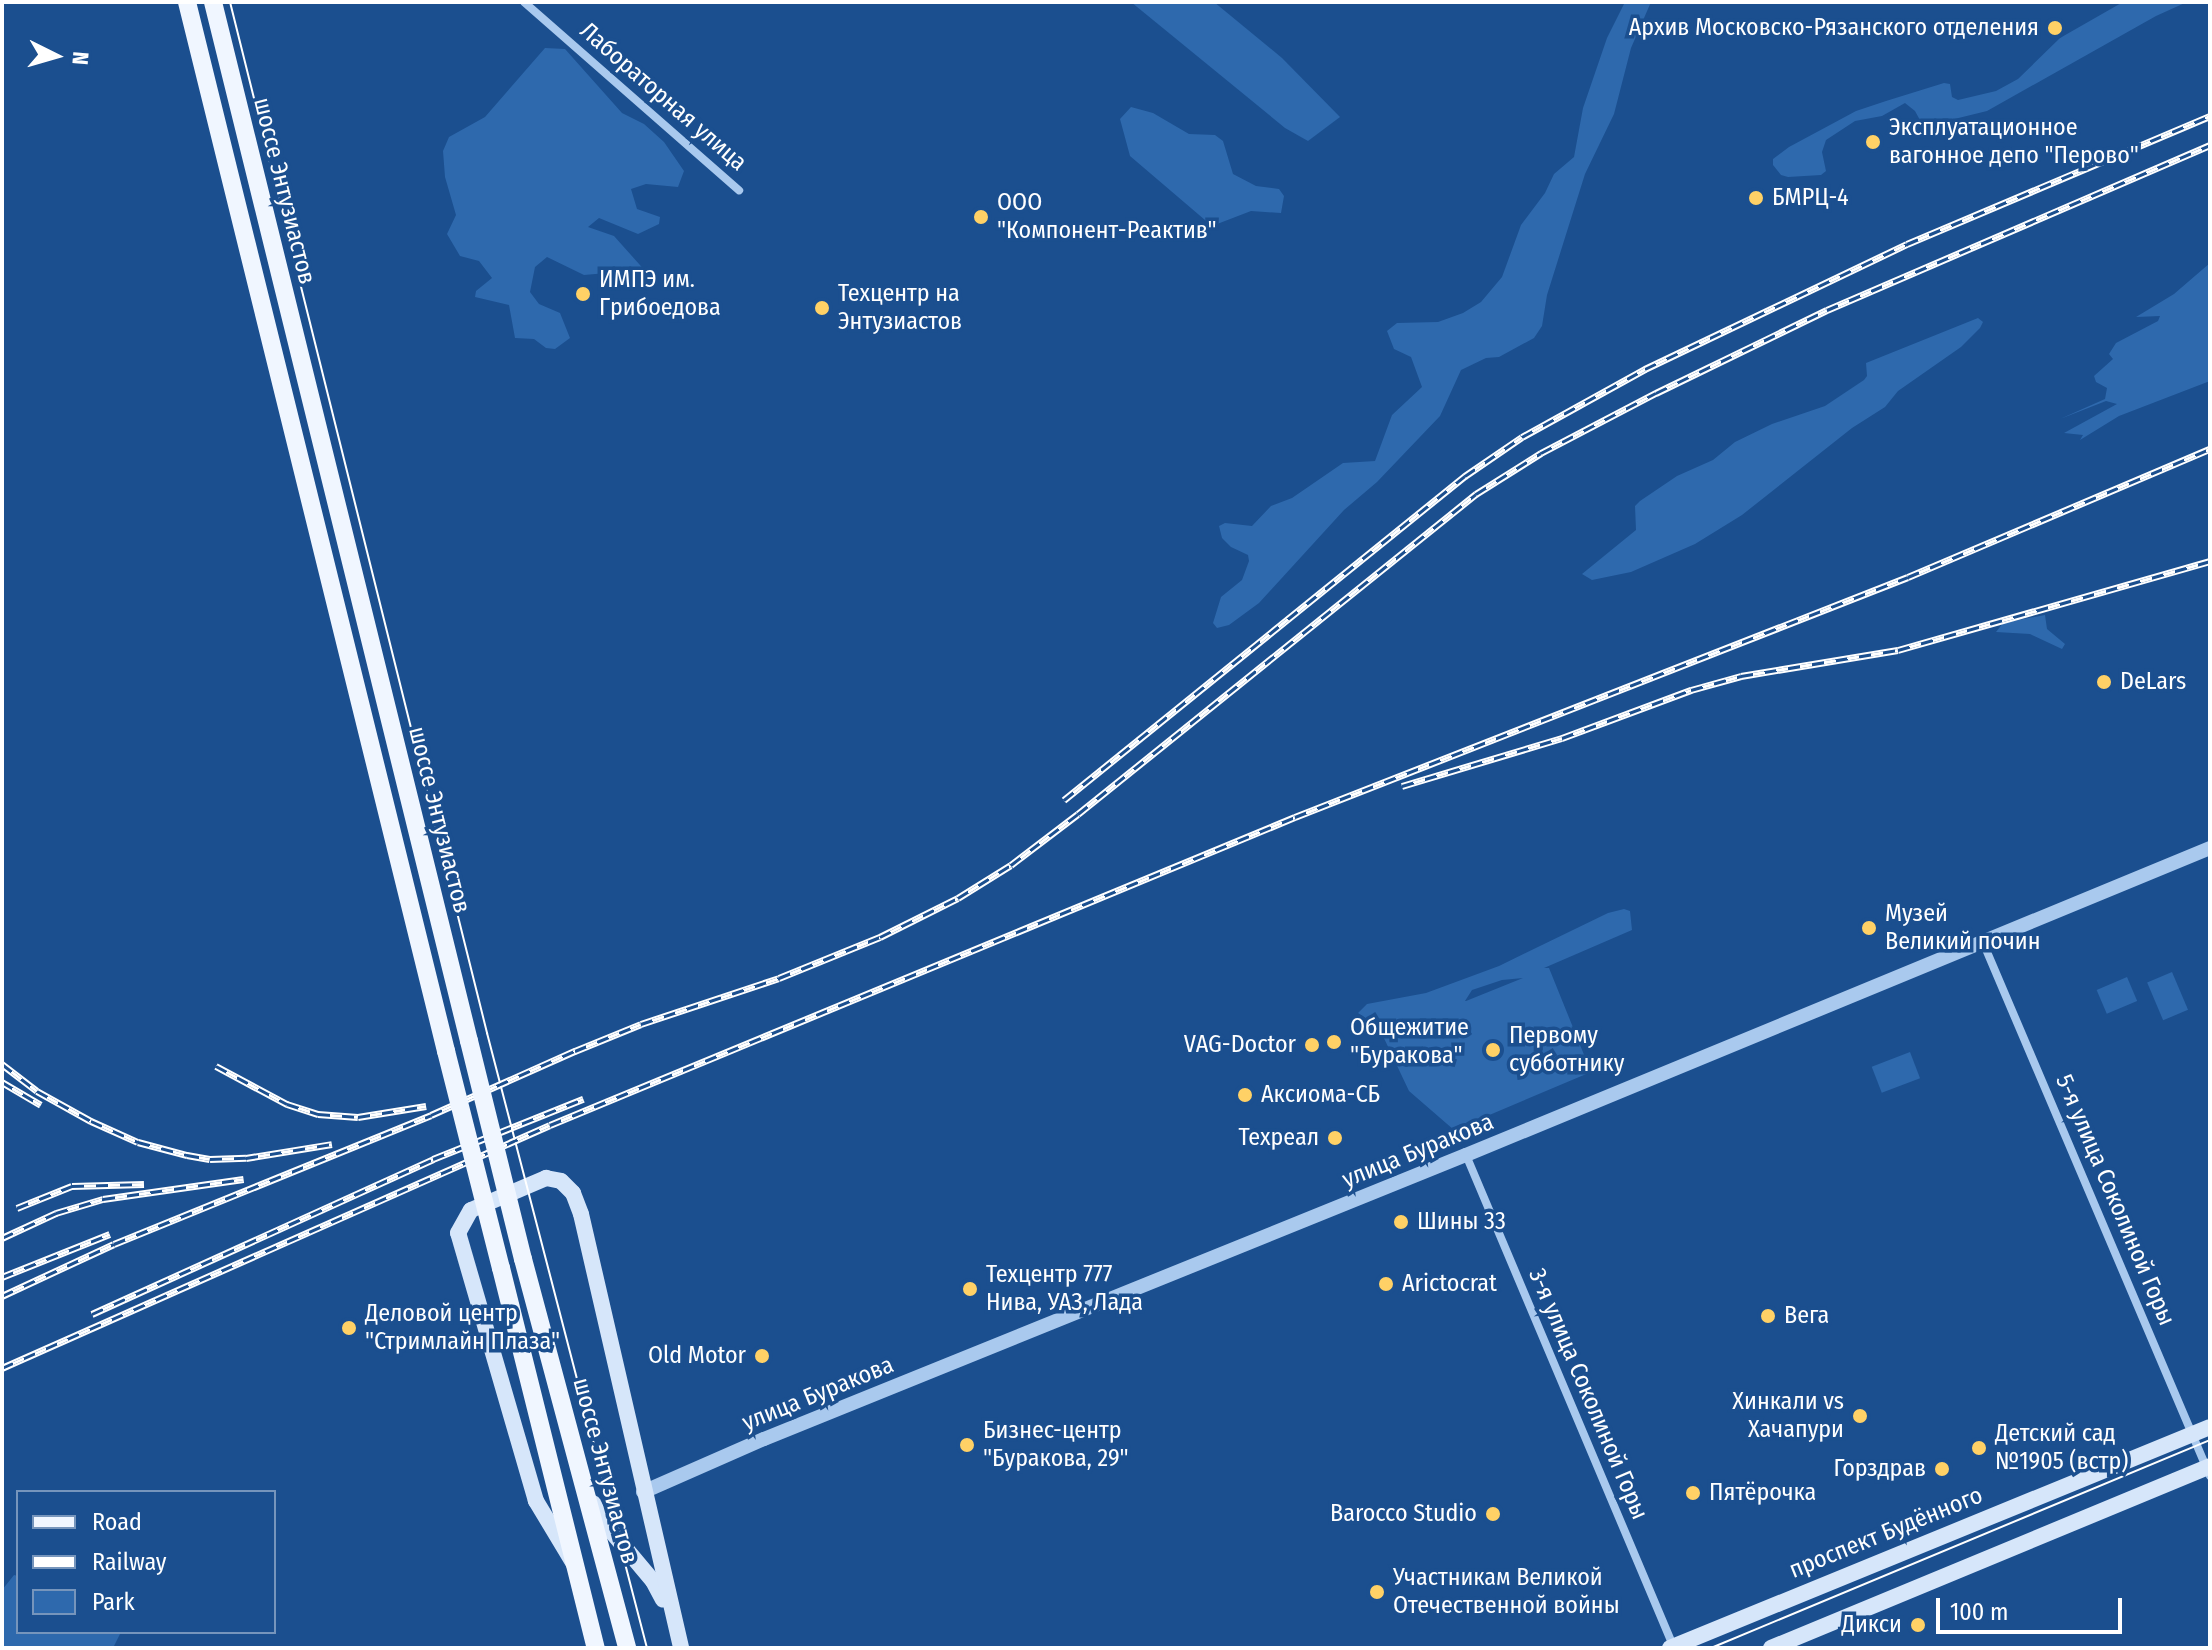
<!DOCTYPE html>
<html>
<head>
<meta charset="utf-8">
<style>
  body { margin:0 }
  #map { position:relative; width:2212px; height:1650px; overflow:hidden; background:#1b4f8f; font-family:"Fira Sans Condensed",sans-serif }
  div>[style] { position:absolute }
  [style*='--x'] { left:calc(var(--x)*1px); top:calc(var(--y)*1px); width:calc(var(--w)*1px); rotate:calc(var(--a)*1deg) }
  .green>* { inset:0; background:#2e69ad; transform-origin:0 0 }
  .minor>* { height:8px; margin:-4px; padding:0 4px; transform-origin:4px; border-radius:4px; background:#a9c9ee }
  .tertiary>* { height:14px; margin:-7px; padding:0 7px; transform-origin:7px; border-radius:7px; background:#a9c9ee }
  .secondary>* { height:16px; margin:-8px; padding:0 8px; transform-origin:8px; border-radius:8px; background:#d6e6fa }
  .primary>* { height:18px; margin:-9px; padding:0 9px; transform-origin:9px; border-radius:9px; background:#f0f6ff }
  .tram>* { height:2px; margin:-1px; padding:0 1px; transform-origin:1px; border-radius:1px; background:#fff }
  .rail>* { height:7px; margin-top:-3.5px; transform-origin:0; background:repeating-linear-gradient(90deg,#1b4f8f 0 12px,#fff 0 24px); box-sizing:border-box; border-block:2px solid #fff }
  .primary-bridge>* { height:18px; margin:-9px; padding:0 9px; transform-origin:9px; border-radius:9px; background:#f0f6ff }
  .dots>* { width:22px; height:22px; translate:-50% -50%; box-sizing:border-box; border:4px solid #1b4f8f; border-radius:50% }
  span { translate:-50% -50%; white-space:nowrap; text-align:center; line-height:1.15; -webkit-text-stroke:7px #1b4f8f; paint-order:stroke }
  .poi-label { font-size:24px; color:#fff }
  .right { translate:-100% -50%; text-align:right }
  .left { translate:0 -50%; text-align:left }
  .street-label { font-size:24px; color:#fff }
  .frame { position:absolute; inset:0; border:4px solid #fff; pointer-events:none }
  .legend { position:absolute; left:16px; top:1490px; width:260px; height:144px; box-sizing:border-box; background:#1b4f8f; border:2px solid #7695bc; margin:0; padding:10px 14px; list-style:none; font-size:24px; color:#fff }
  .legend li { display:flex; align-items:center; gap:16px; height:40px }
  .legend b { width:40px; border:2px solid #7695bc }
  .north { position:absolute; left:16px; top:16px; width:80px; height:80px; -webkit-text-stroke:6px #1b4f8f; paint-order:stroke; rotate:95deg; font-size:22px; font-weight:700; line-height:32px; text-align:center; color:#fff }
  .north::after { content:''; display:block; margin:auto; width:28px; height:36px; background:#fff; clip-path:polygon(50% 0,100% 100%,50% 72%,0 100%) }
  .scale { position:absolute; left:1936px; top:1598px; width:186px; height:36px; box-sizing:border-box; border:4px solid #fff; border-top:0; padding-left:10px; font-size:24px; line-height:28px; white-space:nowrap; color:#fff; -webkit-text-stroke:6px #1b4f8f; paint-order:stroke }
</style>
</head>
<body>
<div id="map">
  <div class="green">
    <div style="clip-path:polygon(1131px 2px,1214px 2px,1282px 58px,1340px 117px,1308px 141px,1285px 128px)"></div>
    <div style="clip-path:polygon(1625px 2px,1651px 2px,1631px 48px,1614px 114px,1585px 174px,1547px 295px,1542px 326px,1534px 338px,1499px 357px,1486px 358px,1461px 370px,1440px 416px,1377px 482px,1344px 510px,1259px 603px,1229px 625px,1217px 628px,1213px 623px,1221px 597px,1242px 580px,1249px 561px,1248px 555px,1231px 547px,1222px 538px,1219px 526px,1225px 523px,1252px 526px,1271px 506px,1292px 498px,1343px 463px,1375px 461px,1392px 415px,1422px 387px,1411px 357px,1394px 349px,1387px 331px,1397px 323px,1438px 322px,1463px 313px,1481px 302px,1502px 277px,1521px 225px,1545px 193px,1554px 174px,1574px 157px,1583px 108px,1607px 38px)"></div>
    <div style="clip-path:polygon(2123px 2px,2187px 2px,2156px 16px,1987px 111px,1934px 124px,1921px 122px,1915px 111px,1905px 103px,1882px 116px,1855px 121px,1826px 140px,1822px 152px,1826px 171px,1821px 175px,1788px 177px,1781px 175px,1773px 165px,1773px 159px,1789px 147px,1856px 111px,1886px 101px,1944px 83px,1950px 84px,1952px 97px,1958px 100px,1996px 91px,2018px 79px,2060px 38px)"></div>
    <div style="clip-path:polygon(545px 48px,565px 49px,622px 113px,644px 124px,664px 142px,684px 171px,678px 187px,646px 184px,631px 189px,637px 209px,660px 217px,659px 224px,638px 234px,599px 218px,588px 227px,614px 236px,648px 274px,634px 282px,618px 272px,584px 275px,547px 257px,535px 267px,530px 292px,539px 304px,560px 313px,570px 338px,555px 349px,546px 348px,534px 339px,515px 338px,509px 305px,475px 297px,476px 291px,492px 278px,479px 261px,460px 256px,447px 234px,456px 215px,445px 177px,443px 151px,449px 137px,485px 117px)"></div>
    <div style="clip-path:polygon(1131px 107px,1153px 113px,1189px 134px,1215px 135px,1223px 141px,1233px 174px,1256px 186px,1279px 189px,1284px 196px,1281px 213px,1251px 211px,1212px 226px,1130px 156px,1120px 119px)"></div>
    <div style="clip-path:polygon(2210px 263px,2210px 381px,2119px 416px,2080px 440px,2083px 435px,2064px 433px,2117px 404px,2106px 401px,2060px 419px,2105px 399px,2107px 388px,2096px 382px,2094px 376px,2113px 359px,2109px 354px,2116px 343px,2158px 321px,2160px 316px,2136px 317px,2174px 294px)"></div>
    <div style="clip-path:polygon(1978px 318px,1983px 322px,1980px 328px,1961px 347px,1898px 391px,1885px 407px,1852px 428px,1742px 515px,1695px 544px,1631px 572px,1592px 580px,1582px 574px,1636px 530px,1635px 506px,1640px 501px,1677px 476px,1713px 460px,1735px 442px,1772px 424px,1825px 406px,1864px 380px,1867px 376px,1866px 363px)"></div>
    <div style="clip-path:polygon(2045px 615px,2047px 629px,2065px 644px,2062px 649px,2030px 634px,1996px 632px,2003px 623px)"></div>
    <div style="clip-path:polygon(evenodd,1624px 909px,1630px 911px,1632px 930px,1544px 968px,1549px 968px,1591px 1072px,1454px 1130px,1409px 1091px,1382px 1034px,1386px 1031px,1358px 1013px,1367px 1004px,1426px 993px,1499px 966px,1608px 913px,1624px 909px,1523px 978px,1466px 1001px,1465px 1001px,1472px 990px,1502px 980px,1523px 978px)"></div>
    <div style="left:2172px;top:972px;width:41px;height:27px;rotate:67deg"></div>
    <div style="left:2127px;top:977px;width:26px;height:33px;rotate:67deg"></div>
    <div style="left:1910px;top:1052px;width:28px;height:41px;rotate:69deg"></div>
    <div style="clip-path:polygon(14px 1575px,18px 1576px,18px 1632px,121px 1632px,113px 1648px,2px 1648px,2px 1590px)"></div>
  </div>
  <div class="minor">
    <div style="--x:524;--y:2;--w:286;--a:41.2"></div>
    <div style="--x:1982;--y:940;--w:582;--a:66.96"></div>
    <div style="--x:1466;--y:1155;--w:535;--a:67.12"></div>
  </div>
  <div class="tertiary">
    <div style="--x:643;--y:1492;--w:132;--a:-23.7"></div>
    <div style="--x:764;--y:1439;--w:757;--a:-22.03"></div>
    <div style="--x:1466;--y:1155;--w:805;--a:-22.42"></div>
  </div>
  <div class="secondary">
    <div style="--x:593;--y:1503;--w:18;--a:63"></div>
    <div style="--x:601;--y:1519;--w:81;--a:50"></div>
    <div style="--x:653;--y:1581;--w:21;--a:62"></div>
    <div style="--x:574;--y:1564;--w:74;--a:-121.1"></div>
    <div style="--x:536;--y:1501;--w:279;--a:-106.2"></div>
    <div style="--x:458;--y:1233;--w:26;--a:-61"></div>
    <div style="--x:471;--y:1210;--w:82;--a:-23.1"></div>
    <div style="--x:546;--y:1178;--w:15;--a:11"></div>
    <div style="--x:561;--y:1181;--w:17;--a:45"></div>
    <div style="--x:573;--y:1193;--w:22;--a:69"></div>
    <div style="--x:581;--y:1214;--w:445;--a:77"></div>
    <div style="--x:1670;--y:1648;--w:583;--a:-22.26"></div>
    <div style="--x:1771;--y:1648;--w:475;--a:-22.5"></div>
  </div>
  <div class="primary">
    <div style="--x:187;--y:2;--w:1081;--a:76.13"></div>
    <div style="--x:213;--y:2;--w:1070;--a:76.16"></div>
    <div style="--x:523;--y:1259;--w:403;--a:75"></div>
    <div style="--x:501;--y:1268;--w:392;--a:76"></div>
  </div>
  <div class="tram">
    <div style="--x:230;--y:2;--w:1063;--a:76"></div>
    <div style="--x:487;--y:1033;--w:635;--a:75.42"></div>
    <div style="--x:1711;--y:1648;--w:541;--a:-22.63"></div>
  </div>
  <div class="rail">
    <div style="--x:1402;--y:786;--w:167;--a:-16.7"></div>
    <div style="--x:1562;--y:738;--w:138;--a:-20.4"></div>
    <div style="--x:1691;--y:690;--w:52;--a:-15.6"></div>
    <div style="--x:1741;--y:676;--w:159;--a:-9.4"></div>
    <div style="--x:1898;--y:650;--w:324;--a:-15.9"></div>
    <div style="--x:1064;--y:800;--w:516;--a:-38.94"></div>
    <div style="--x:1465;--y:476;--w:69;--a:-34.4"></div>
    <div style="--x:1522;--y:437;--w:141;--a:-28.9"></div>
    <div style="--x:1645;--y:369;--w:290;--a:-25.5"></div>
    <div style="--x:1907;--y:244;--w:329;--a:-22.9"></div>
    <div style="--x:2;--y:1064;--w:44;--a:37.6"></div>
    <div style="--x:37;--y:1091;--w:62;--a:29.1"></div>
    <div style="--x:91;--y:1121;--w:51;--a:24.1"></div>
    <div style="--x:138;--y:1142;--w:51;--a:14.9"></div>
    <div style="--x:187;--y:1155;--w:23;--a:10"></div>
    <div style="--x:210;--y:1159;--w:36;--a:-2"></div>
    <div style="--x:246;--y:1158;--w:87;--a:-9.2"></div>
    <div style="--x:216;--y:1066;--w:81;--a:28.2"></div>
    <div style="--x:287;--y:1104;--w:33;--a:18"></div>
    <div style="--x:318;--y:1114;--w:40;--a:4.3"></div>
    <div style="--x:358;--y:1117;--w:69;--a:-9.2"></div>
    <div style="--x:2;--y:1082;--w:45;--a:30.5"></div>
    <div style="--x:17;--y:1208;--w:59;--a:-21.8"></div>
    <div style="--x:72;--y:1186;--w:72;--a:-1.6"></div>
    <div style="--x:2;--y:1238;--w:60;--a:-24.8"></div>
    <div style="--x:56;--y:1213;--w:49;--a:-16.6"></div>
    <div style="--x:103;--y:1199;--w:142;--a:-8.1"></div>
    <div style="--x:2;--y:1277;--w:116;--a:-21.7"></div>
    <div style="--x:2;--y:1296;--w:123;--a:-24.9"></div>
    <div style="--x:114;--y:1244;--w:342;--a:-22.1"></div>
    <div style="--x:431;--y:1115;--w:158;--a:-24"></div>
    <div style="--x:575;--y:1051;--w:71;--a:-22.2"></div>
    <div style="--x:641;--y:1024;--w:145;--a:-18.4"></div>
    <div style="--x:779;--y:978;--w:109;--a:-22.1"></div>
    <div style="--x:880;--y:937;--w:87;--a:-26.6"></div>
    <div style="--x:958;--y:898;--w:62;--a:-31.9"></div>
    <div style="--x:1011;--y:865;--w:84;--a:-37.3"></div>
    <div style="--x:1078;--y:814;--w:511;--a:-38.8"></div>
    <div style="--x:1476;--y:494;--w:77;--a:-32.2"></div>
    <div style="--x:1541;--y:453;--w:130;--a:-27.6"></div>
    <div style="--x:1656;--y:393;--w:190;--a:-25.9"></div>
    <div style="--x:1827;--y:310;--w:417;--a:-23.3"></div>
    <div style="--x:92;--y:1314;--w:375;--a:-24.4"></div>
    <div style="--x:433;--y:1159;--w:162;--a:-21.8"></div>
    <div style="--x:2;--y:1368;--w:599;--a:-23.91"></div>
    <div style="--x:550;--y:1125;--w:806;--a:-22.46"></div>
    <div style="--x:1295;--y:817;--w:658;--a:-21.38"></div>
    <div style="--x:1908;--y:577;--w:328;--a:-23"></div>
  </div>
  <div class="primary-bridge">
    <div style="--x:469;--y:1041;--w:225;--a:76.1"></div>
    <div style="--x:446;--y:1051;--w:224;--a:75.8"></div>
  </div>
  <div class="dots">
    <div style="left:2055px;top:28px;background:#ffd166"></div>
    <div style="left:1873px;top:142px;background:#ffd166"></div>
    <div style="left:1756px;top:198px;background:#ffd166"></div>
    <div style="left:981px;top:217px;background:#ffd166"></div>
    <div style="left:583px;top:294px;background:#ffd166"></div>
    <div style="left:822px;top:308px;background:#ffd166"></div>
    <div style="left:2104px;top:682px;background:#ffd166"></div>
    <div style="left:1869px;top:928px;background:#ffd166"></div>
    <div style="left:1334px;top:1042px;background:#ffd166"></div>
    <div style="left:1312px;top:1045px;background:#ffd166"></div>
    <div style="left:1493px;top:1050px;background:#ffd166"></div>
    <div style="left:1245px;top:1095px;background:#ffd166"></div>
    <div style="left:1335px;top:1138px;background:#ffd166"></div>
    <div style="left:1401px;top:1222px;background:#ffd166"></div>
    <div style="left:1386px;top:1284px;background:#ffd166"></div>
    <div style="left:970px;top:1289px;background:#ffd166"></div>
    <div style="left:1768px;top:1316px;background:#ffd166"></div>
    <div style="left:349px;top:1328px;background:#ffd166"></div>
    <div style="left:762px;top:1356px;background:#ffd166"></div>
    <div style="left:1860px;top:1416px;background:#ffd166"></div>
    <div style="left:967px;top:1445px;background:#ffd166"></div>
    <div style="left:1979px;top:1448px;background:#ffd166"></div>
    <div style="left:1942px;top:1469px;background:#ffd166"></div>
    <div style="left:1693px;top:1493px;background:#ffd166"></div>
    <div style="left:1493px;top:1514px;background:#ffd166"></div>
    <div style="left:1377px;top:1592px;background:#ffd166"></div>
    <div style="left:1918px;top:1625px;background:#ffd166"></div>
  </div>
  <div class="poi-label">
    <span class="right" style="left:2039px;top:28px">Архив Московско-Рязанского отделения</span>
    <span class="left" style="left:1889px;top:142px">Эксплуатационное<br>вагонное депо "Перово"</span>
    <span class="left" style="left:1772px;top:198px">БМРЦ-4</span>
    <span class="left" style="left:997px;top:217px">ООО<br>"Компонент-Реактив"</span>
    <span class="left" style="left:599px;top:294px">ИМПЭ им.<br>Грибоедова</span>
    <span class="left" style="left:838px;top:308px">Техцентр на<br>Энтузиастов</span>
    <span class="left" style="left:2120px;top:682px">DeLars</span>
    <span class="left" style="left:1885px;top:928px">Музей<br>Великий почин</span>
    <span class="left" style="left:1350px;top:1042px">Общежитие<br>"Буракова"</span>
    <span class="left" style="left:1509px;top:1050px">Первому<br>субботнику</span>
    <span class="right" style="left:1296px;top:1045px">VAG-Doctor</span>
    <span class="left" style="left:1261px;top:1095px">Аксиома-СБ</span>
    <span class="right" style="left:1319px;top:1138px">Техреал</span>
    <span class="left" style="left:1417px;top:1222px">Шины 33</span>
    <span class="left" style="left:986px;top:1289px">Техцентр 777<br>Нива, УАЗ, Лада</span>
    <span class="left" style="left:1402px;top:1284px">Arictocrat</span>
    <span class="left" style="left:365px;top:1328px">Деловой центр<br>"Стримлайн Плаза"</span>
    <span class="left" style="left:1784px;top:1316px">Вега</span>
    <span class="right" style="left:746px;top:1356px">Old Motor</span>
    <span class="right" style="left:1844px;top:1416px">Хинкали vs<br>Хачапури</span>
    <span class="left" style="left:983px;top:1445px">Бизнес-центр<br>"Буракова, 29"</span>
    <span class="left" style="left:1995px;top:1448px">Детский сад<br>№1905 (встр)</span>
    <span class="right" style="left:1926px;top:1469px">Горздрав</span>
    <span class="left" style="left:1709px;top:1493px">Пятёрочка</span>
    <span class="right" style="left:1477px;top:1514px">Barocco Studio</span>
    <span class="left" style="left:1393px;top:1592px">Участникам Великой<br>Отечественной войны</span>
    <span class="right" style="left:1902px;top:1625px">Дикси</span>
  </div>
  <div class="street-label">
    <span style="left:663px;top:97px;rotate:41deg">Лабораторная улица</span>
    <span style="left:284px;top:191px;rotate:76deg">шоссе Энтузиастов</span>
    <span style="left:439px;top:820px;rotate:76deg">шоссе Энтузиастов</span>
    <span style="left:1418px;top:1151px;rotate:-22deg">улица Буракова</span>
    <span style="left:2115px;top:1200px;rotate:67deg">5-я улица Соколиной Горы</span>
    <span style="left:818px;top:1394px;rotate:-22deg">улица Буракова</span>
    <span style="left:1588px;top:1394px;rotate:67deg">3-я улица Соколиной Горы</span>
    <span style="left:605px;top:1471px;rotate:75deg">шоссе Энтузиастов</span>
    <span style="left:1886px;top:1533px;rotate:-22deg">проспект Будённого</span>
  </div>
  <div class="frame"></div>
  <ul class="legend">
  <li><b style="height:10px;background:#f0f6ff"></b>Road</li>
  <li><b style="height:10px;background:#fff"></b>Railway</li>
  <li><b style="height:22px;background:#2e69ad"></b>Park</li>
  </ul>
  <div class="north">N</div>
  <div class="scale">100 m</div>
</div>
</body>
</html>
